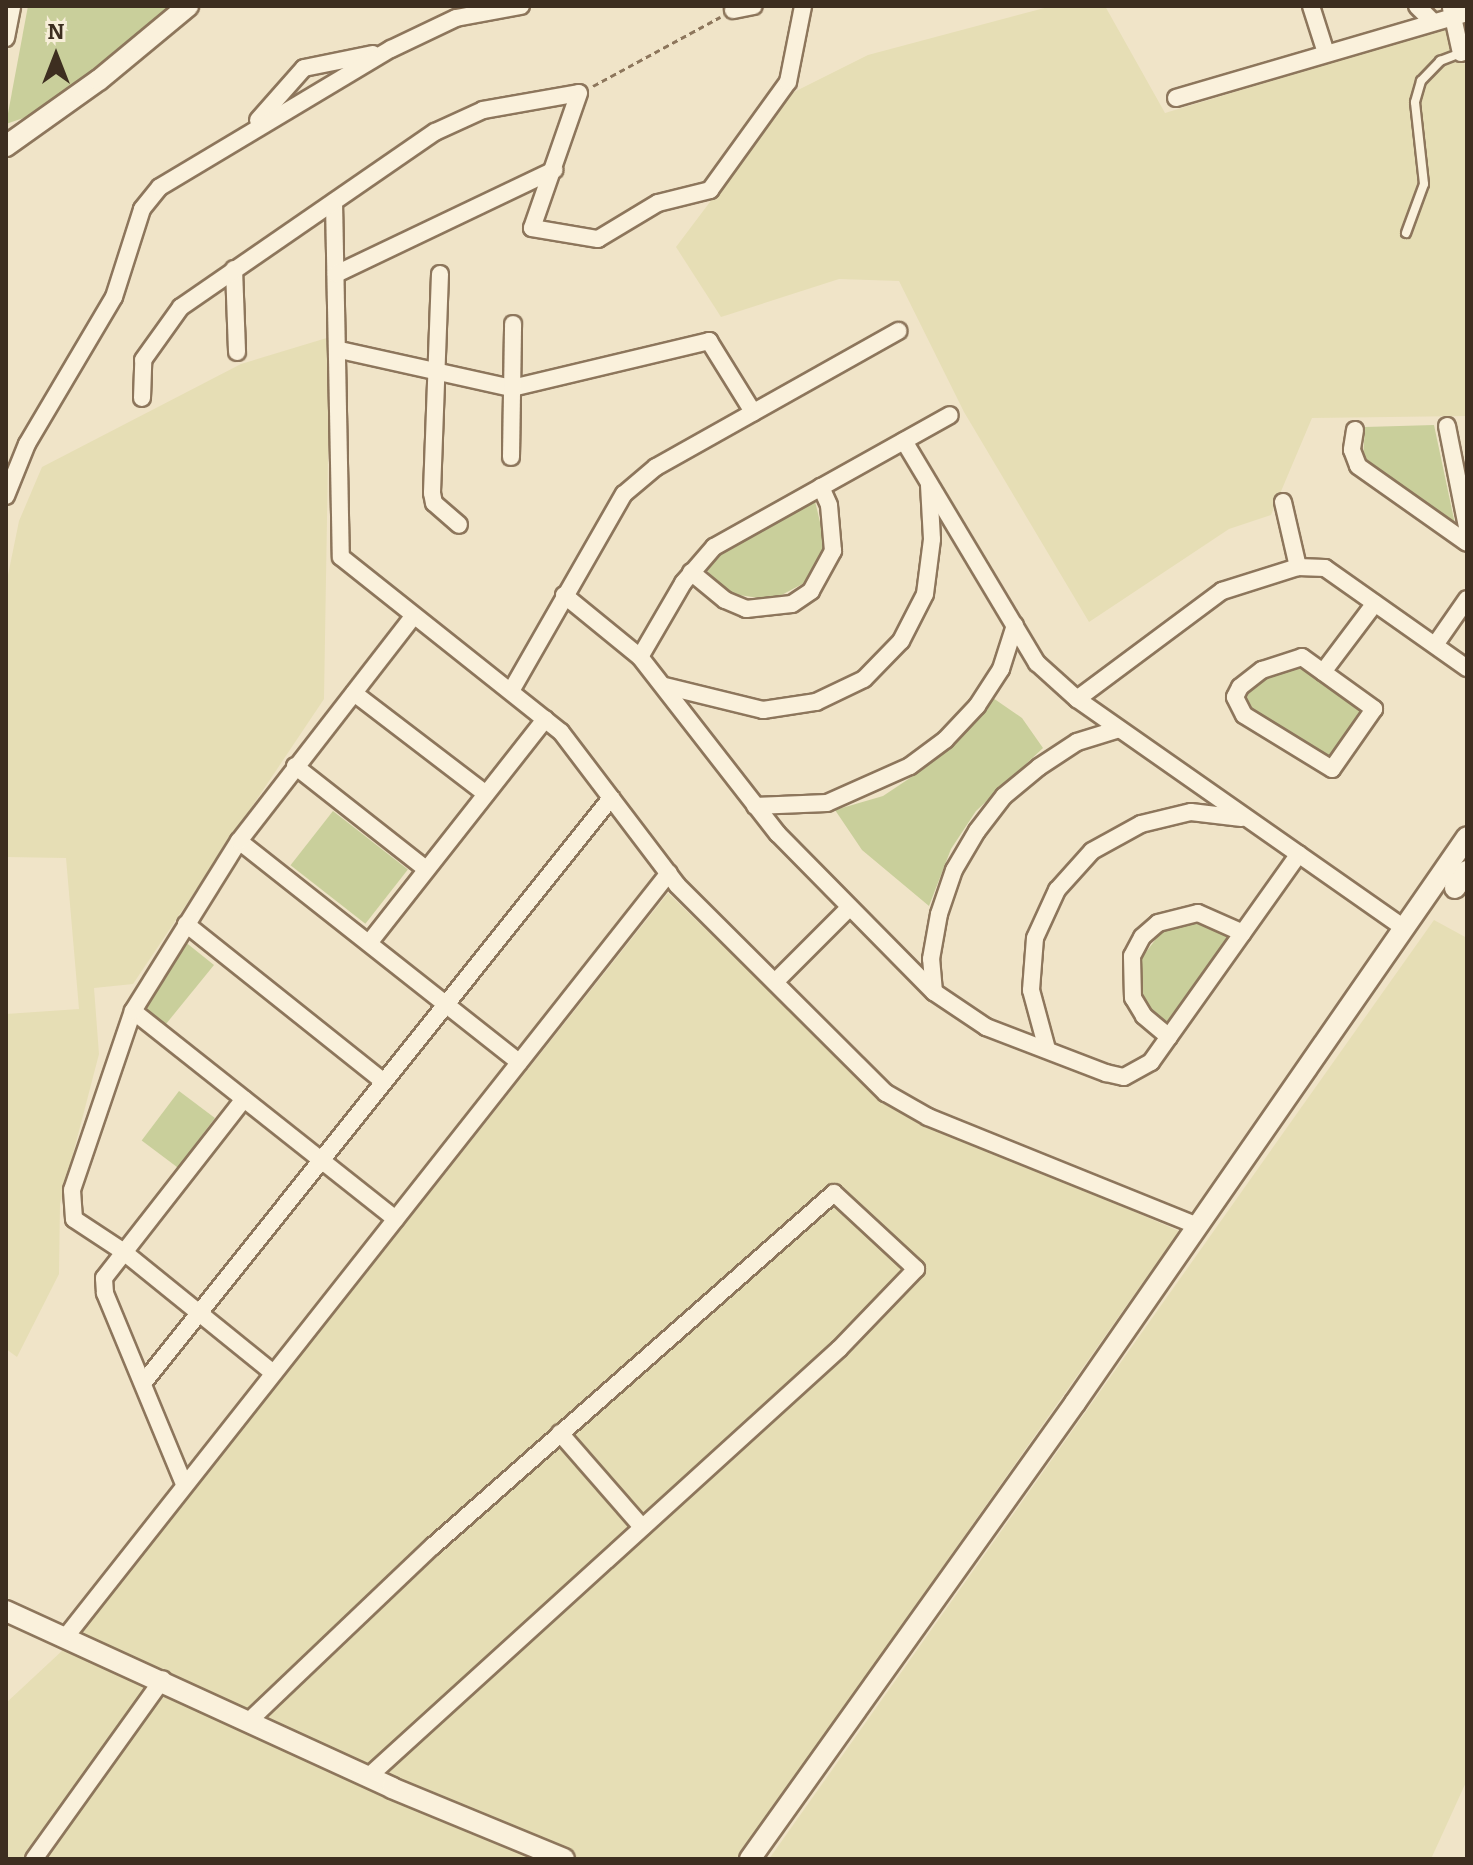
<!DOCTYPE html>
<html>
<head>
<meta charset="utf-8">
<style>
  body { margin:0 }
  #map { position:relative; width:1473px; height:1865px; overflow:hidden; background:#f0e4c8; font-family:Bitter,serif }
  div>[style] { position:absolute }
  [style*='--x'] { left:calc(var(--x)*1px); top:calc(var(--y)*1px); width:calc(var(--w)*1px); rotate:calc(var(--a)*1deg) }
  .farmland>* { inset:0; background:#e6deb5 }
  .green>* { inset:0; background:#c9cf9b; transform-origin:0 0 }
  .path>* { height:3px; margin-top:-1.5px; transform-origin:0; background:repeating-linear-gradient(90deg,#8d765c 0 6px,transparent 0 10px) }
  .roads { filter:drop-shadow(2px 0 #8d765c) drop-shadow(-2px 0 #8d765c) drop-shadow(0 2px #8d765c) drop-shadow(0 -2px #8d765c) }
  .service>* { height:8px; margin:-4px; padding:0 4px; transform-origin:4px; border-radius:4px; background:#faf1dc }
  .minor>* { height:16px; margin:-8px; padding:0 8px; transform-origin:8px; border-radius:8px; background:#faf1dc }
  .tertiary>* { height:20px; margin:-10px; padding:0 10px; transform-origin:10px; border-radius:10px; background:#faf1dc }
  span { translate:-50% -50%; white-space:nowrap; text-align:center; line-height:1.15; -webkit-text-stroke:6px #f7eed8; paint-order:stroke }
  .frame { position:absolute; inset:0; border:8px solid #3d2e20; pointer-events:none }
  .north { position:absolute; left:16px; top:16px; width:80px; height:80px; -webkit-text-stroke:6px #f7eed8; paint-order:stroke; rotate:0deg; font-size:22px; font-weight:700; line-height:32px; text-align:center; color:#3d2e20 }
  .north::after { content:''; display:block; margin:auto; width:28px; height:36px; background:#3d2e20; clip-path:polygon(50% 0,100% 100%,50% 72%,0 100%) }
</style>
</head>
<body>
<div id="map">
  <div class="farmland">
    <div style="clip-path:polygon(1052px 6px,1105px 6px,1165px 113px,1447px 28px,1460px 63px,1467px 64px,1467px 416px,1312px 418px,1271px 515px,1229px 529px,1089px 622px,964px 412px,899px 281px,839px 279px,721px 317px,676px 247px,792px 93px,868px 55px)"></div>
    <div style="clip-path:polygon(330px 337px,324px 699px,133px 984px,94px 988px,99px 1054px,60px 1204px,59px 1274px,17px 1357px,6px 1349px,6px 1014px,79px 1009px,66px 858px,6px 857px,6px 585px,19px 521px,42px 467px,241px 364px)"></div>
    <div style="clip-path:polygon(668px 893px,889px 1106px,1179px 1231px,737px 1859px,6px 1859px,6px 1703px,64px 1649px,190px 1495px)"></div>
    <div style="clip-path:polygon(1434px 920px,1467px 938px,1467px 1780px,1431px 1859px,769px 1859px)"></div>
  </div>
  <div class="green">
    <div style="clip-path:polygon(28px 6px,176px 6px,38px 113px,6px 124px)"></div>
    <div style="clip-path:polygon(1434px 425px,1455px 524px,1363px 458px,1365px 427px)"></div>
    <div style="clip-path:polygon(815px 501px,825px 543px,808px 581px,772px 600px,732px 594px,715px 582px,707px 570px,726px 549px)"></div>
    <div style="clip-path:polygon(1301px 665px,1367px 710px,1330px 764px,1244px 705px,1246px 689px,1278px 669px)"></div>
    <div style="clip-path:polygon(993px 698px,1022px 718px,1043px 748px,976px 811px,951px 849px,929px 906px,862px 850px,835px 810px,883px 796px,925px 768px)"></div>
    <div style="left:333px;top:811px;width:95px;height:69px;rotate:38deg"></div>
    <div style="clip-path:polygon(1197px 922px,1229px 935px,1165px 1024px,1141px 996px,1140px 960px,1162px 931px)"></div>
    <div style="clip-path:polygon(174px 933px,214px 965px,166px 1024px,134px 1000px)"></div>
    <div style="left:179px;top:1091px;width:45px;height:62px;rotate:37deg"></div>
  </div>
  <div class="path">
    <div style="--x:593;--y:86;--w:145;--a:-28.5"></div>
  </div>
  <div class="roads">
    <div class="service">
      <div style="--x:1406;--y:233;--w:52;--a:-69.8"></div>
      <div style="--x:1424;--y:184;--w:82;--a:-96.3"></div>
      <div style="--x:1415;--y:102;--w:22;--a:-74"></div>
      <div style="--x:1421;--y:81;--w:28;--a:-46"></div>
      <div style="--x:1440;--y:61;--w:22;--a:-21"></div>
    </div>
    <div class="minor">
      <div style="--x:1311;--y:6;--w:49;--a:72.3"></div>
      <div style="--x:1417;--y:6;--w:23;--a:45"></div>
      <div style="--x:1451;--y:8;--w:46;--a:77.5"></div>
      <div style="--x:733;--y:10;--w:21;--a:-11"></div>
      <div style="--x:6;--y:38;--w:33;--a:-79"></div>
      <div style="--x:1176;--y:98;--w:303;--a:-16.3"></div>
      <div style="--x:258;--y:120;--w:69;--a:-48.5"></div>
      <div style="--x:304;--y:68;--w:70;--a:-11.5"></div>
      <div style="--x:334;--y:202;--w:355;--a:88.9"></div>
      <div style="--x:341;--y:557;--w:281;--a:38.5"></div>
      <div style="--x:561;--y:732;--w:192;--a:52.8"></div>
      <div style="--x:677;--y:885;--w:295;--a:44.9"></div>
      <div style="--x:886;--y:1093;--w:48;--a:29.7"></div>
      <div style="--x:928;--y:1117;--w:288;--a:22"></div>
      <div style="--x:234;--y:269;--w:83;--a:87.9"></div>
      <div style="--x:336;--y:274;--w:242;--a:-25.5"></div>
      <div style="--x:440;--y:274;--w:219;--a:92.1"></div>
      <div style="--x:432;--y:493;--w:10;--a:79"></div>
      <div style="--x:434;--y:503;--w:33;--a:41"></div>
      <div style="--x:340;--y:350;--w:176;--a:12.5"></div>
      <div style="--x:512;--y:388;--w:203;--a:-13.4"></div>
      <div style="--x:709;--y:341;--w:84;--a:58.2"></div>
      <div style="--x:142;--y:398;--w:38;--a:-88"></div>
      <div style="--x:143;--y:360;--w:65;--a:-54.4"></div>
      <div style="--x:181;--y:307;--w:308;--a:-34.6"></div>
      <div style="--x:435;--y:132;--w:53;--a:-24.6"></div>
      <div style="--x:483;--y:110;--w:97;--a:-10"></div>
      <div style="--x:579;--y:93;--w:143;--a:109.2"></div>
      <div style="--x:532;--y:228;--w:67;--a:9.5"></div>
      <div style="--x:598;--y:239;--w:70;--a:-31"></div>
      <div style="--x:658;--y:203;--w:54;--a:-14"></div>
      <div style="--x:710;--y:190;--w:133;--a:-54.2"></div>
      <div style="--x:788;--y:82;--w:77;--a:-78.8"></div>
      <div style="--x:1447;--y:426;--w:103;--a:78.8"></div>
      <div style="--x:1355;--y:430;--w:20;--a:99"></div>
      <div style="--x:1352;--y:450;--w:17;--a:69"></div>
      <div style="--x:1358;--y:466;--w:133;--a:35.2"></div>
      <div style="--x:904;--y:441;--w:259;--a:59.1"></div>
      <div style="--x:1037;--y:663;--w:54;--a:42"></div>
      <div style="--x:1077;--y:699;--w:399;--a:35"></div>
      <div style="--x:511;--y:457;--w:133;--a:-89.1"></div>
      <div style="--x:6;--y:496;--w:56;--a:-68"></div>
      <div style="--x:27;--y:444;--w:171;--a:-59.4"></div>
      <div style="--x:114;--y:297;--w:92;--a:-72.3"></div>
      <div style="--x:142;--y:209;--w:28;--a:-51"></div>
      <div style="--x:160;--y:187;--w:269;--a:-30.9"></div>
      <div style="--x:391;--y:49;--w:72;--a:-25.5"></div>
      <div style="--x:456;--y:18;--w:66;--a:-10.5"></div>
      <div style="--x:1283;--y:502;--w:67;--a:77"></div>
      <div style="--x:691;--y:572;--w:44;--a:39.5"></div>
      <div style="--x:725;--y:600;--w:23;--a:23"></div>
      <div style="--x:746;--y:609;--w:46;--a:-6.2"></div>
      <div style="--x:792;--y:604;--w:23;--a:-34"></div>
      <div style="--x:811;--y:591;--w:46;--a:-61.2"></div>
      <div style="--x:833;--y:551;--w:46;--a:-95"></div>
      <div style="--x:829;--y:505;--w:20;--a:-114"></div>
      <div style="--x:564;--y:595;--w:98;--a:39.2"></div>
      <div style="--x:640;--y:657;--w:224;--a:52.1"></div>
      <div style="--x:778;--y:834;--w:222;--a:45.4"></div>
      <div style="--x:934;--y:992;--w:63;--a:33.9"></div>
      <div style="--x:986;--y:1027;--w:129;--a:21"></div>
      <div style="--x:1106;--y:1073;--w:18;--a:13"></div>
      <div style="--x:1124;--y:1077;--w:31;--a:-29"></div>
      <div style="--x:1151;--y:1062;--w:255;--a:-54.6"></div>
      <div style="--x:1435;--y:645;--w:56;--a:-55.2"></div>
      <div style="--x:640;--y:657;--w:86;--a:-59.8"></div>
      <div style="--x:683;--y:583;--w:48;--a:-49.3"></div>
      <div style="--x:714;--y:547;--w:270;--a:-29.2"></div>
      <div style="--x:1302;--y:657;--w:89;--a:35.8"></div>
      <div style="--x:1374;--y:709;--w:73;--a:125"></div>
      <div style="--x:1332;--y:769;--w:103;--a:-148.5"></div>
      <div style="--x:1244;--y:715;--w:20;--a:-117"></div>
      <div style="--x:1235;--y:697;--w:11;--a:-63"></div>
      <div style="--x:1240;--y:687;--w:28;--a:-38"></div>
      <div style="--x:1262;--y:670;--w:42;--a:-18"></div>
      <div style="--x:1323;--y:672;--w:86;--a:-53"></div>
      <div style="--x:665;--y:686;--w:101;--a:13.8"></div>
      <div style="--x:763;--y:710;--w:54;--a:-8.6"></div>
      <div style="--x:816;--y:702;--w:53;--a:-25.6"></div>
      <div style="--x:864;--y:679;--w:53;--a:-45.8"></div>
      <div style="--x:901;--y:641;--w:53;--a:-62.9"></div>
      <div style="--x:925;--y:594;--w:55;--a:-82.7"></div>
      <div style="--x:932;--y:539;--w:54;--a:-93.2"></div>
      <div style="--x:511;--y:691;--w:227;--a:-60.2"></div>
      <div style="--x:624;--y:494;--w:42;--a:-40.2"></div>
      <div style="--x:656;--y:467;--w:278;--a:-29.3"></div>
      <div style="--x:354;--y:693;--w:166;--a:37.4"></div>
      <div style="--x:1077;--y:699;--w:181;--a:-36.7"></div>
      <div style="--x:1222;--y:591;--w:80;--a:-17.5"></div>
      <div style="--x:1298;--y:567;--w:27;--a:2"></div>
      <div style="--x:1325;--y:568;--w:174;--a:35.2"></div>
      <div style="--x:295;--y:766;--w:167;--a:38.2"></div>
      <div style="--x:755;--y:806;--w:72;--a:-2.4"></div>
      <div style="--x:827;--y:803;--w:91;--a:-24"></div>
      <div style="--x:910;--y:766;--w:44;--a:-36.6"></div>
      <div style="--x:945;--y:740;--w:47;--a:-46.7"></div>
      <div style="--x:977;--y:706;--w:44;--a:-57"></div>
      <div style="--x:1001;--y:669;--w:46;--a:-72.3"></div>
      <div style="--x:239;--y:841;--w:357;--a:38.3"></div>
      <div style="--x:186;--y:924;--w:253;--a:38.6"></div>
      <div style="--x:369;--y:943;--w:285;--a:-51.8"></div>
      <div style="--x:775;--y:982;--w:105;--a:-45"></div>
      <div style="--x:934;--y:992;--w:33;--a:-95"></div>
      <div style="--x:931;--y:959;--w:46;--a:-79.9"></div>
      <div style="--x:939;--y:914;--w:46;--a:-71.2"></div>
      <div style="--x:954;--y:870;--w:45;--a:-59.5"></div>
      <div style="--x:977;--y:831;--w:44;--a:-52.4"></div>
      <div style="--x:1004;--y:796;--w:45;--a:-39.6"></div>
      <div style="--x:1039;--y:767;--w:45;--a:-33.3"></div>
      <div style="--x:1077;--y:742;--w:44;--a:-17.2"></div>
      <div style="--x:133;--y:1011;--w:335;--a:38.4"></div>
      <div style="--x:1169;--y:1037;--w:33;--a:-140"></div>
      <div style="--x:1144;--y:1016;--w:21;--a:-121"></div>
      <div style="--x:1133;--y:998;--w:42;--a:-91.4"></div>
      <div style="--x:1132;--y:956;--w:21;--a:-62"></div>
      <div style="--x:1142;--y:937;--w:21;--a:-41"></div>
      <div style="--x:1158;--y:923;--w:41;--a:-14"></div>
      <div style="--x:1198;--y:913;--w:49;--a:24"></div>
      <div style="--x:1047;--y:1049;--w:61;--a:-105.2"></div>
      <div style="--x:1031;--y:990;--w:52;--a:-85.6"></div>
      <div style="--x:1035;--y:938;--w:53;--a:-65.4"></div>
      <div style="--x:1057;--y:890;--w:52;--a:-48.1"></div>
      <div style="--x:1092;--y:851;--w:56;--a:-28.9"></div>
      <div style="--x:1141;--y:824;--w:51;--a:-13.5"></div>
      <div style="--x:1191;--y:812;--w:51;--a:6.7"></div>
      <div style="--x:272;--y:1372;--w:191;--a:-141"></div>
      <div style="--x:124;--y:1252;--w:60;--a:-146.6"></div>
      <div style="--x:74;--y:1219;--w:29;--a:-94"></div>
      <div style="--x:72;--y:1190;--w:189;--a:-71.2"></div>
      <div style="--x:133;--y:1011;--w:200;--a:-58.1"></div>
      <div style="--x:239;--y:841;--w:284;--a:-52.2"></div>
      <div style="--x:144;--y:1382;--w:748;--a:-51.35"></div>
      <div style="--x:560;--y:1433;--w:125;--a:48.9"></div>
      <div style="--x:184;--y:1484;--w:207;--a:-112.5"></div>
      <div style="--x:105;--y:1293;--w:15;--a:-94"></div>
      <div style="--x:104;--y:1278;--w:227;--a:-52"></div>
      <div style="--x:64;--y:1639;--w:976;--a:-51.7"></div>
      <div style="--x:250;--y:1720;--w:253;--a:-43.6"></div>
      <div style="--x:433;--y:1546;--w:534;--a:-41.36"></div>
      <div style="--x:834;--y:1193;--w:112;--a:42.8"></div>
      <div style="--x:916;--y:1269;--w:111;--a:133.9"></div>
      <div style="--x:839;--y:1349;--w:636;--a:137.74"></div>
      <div style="--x:34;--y:1859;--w:221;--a:-54.4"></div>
    </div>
    <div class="tertiary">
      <div style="--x:6;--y:146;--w:114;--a:-35.4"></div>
      <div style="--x:99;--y:80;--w:116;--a:-39.7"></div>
      <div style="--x:1455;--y:888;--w:21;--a:-55"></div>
      <div style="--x:6;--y:1611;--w:425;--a:24.6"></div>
      <div style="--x:392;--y:1788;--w:186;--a:22.4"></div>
      <div style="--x:750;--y:1859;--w:560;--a:-54.52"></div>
      <div style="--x:1075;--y:1403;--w:688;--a:-55.29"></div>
    </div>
  </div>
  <div class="frame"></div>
  <div class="north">N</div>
</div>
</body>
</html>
